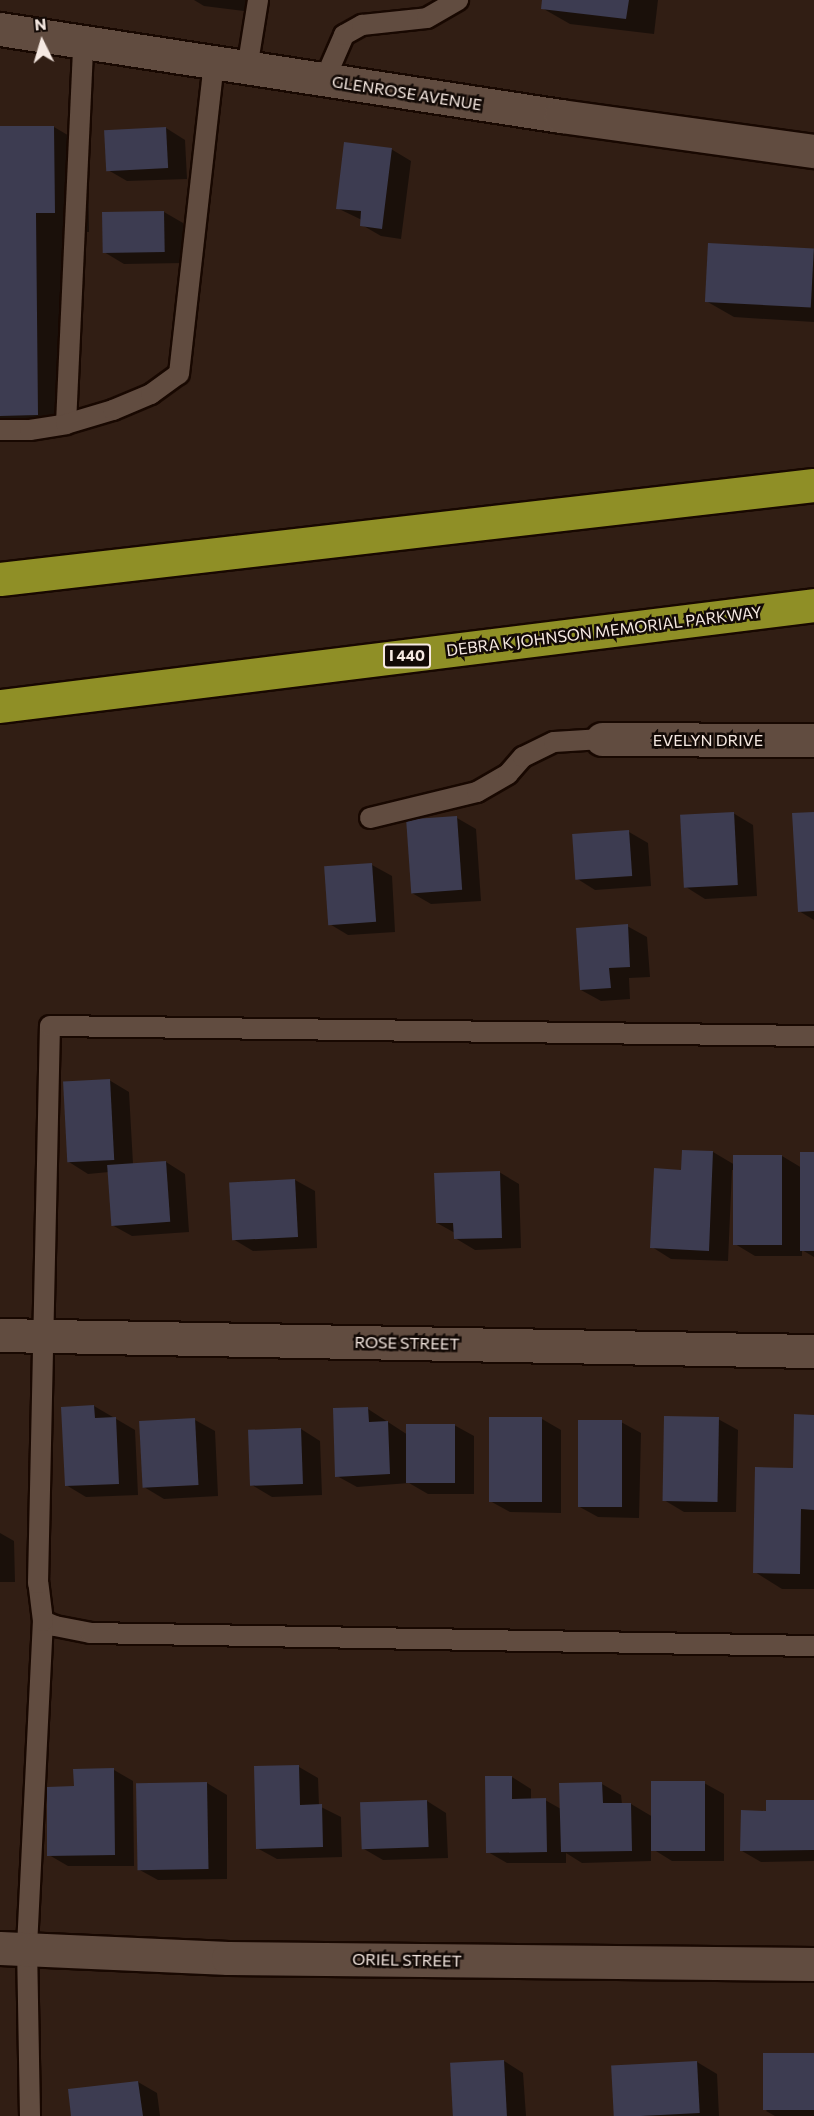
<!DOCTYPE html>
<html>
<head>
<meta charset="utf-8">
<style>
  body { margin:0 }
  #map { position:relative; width:814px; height:2116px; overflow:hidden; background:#311e14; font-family:Commissioner,sans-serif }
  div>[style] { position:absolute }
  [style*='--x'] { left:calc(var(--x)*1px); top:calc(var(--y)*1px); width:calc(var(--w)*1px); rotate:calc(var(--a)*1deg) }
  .shadow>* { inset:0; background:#0007 }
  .building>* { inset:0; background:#3d3c51; transform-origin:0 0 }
  .roads { filter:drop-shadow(2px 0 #180801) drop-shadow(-2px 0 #180801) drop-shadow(0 2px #180801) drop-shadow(0 -2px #180801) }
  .service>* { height:20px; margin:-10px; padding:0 10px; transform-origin:10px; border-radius:10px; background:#614c40 }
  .minor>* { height:33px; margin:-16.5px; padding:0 16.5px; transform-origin:16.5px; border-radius:16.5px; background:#614c40 }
  .tertiary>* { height:33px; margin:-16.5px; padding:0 16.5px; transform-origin:16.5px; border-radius:16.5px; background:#614c40 }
  .motorway>* { height:33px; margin:-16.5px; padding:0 16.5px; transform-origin:16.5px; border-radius:16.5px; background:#8f8f26 }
  span { translate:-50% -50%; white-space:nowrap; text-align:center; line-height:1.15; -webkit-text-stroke:5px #130a06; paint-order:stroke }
  .shield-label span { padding:2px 4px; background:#130a06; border:2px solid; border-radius:4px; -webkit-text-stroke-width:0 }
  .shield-label { font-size:15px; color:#f6e9e2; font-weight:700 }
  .street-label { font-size:16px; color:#f6e9e2 }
  .north { position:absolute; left:12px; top:12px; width:60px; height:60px; -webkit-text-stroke:4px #130a06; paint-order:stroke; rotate:355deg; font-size:16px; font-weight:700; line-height:24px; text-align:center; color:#f6e9e2 }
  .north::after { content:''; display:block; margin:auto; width:21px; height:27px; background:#f6e9e2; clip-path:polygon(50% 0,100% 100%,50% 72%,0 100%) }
</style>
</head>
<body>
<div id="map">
  <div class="shadow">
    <div style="clip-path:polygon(194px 0,262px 0,260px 13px,204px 6px)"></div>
    <div style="clip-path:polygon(543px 0,658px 0,654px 34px,570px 24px,542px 8px)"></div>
    <div style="clip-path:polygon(54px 127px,88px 147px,89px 232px,70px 232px,72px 434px,15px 435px,0 426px,0 128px)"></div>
    <div style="clip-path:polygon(166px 128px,185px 140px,187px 179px,127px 181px,108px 170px)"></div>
    <div style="clip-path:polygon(391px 149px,411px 161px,401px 239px,381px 236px,362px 225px,362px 220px,337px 208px)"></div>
    <div style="clip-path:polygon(164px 212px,183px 223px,184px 263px,124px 264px,104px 252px)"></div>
    <div style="clip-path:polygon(814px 250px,814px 322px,734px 317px,706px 301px)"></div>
    <div style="clip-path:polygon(733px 813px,753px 825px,757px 896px,705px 899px,686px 887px)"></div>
    <div style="clip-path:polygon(814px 813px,814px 920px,799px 911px)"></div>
    <div style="clip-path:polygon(457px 818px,476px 829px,481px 901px,431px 904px,412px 893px)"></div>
    <div style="clip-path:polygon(629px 832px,648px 843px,651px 886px,595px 890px,576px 878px)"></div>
    <div style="clip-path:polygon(372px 865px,392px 876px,395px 932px,348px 935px,328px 923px)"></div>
    <div style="clip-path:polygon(627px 926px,647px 937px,650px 977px,629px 978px,630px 999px,601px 1001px,581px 990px)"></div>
    <div style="clip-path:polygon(109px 1080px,129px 1092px,133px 1164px,166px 1162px,185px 1174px,189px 1232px,132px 1236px,112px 1225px,109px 1172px,88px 1174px,69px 1162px)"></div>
    <div style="clip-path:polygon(713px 1152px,735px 1165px,735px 1156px,782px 1156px,802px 1168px,814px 1154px,814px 1257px,802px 1250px,802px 1256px,755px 1256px,735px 1244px,735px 1170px,732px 1170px,728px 1261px,671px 1259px,652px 1247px,682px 1171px)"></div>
    <div style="clip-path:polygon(499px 1172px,519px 1184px,521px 1248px,475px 1250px,455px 1238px,455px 1233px,437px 1223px)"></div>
    <div style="clip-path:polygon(295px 1180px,315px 1191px,317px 1248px,253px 1251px,233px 1239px)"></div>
    <div style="clip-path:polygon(94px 1406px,135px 1430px,138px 1495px,86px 1497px,66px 1485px)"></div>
    <div style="clip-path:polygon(368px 1409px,408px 1435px,454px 1425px,474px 1436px,474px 1494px,428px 1494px,409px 1483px,357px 1487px,337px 1476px)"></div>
    <div style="clip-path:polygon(814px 1416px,814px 1589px,782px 1589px,755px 1572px)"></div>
    <div style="clip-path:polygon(542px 1419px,561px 1430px,561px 1513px,510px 1512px,490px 1501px)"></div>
    <div style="clip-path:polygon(718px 1419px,738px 1430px,736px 1512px,684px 1512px,664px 1500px)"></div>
    <div style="clip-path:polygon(195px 1420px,215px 1431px,218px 1496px,164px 1499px,144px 1487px)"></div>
    <div style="clip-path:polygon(621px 1422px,641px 1433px,639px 1518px,598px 1517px,578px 1506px)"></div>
    <div style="clip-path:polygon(301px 1429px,320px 1441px,322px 1495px,272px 1497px,252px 1485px)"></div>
    <div style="clip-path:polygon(0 1533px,14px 1541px,15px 1582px,0 1582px)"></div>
    <div style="clip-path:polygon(299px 1767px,318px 1778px,319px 1806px,341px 1817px,342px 1857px,277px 1859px,257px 1848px)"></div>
    <div style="clip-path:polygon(114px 1770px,133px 1781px,134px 1866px,68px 1866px,49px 1855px)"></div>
    <div style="clip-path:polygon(512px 1777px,531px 1789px,531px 1800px,545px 1800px,561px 1809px,602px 1784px,621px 1795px,622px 1804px,631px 1804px,653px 1817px,704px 1783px,724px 1794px,724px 1861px,672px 1861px,651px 1848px,651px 1861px,582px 1863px,566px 1853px,566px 1863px,507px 1863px,488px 1852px)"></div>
    <div style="clip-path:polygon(207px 1783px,227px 1795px,227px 1879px,158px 1880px,138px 1869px,137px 1784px)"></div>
    <div style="clip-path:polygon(427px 1801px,446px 1813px,448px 1858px,383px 1860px,364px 1849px)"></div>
    <div style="clip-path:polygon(814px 1802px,814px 1861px,761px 1862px,742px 1851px,767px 1812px)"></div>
    <div style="clip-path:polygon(814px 2055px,814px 2116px,775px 2116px,766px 2111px)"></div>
    <div style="clip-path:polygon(504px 2061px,523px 2073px,526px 2116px,455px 2116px)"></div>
    <div style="clip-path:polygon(697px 2062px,717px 2074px,719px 2116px,615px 2116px,613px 2067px)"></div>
    <div style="clip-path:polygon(138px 2082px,157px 2093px,160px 2116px,73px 2116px)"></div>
  </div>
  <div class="building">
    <div style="clip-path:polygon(542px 0,629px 0,626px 19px,541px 9px)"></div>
    <div style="clip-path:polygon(0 126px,54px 126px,55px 213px,36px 213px,38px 415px,0 416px)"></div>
    <div style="left:166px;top:127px;width:41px;height:62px;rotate:87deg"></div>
    <div style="clip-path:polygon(344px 142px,392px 148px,382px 229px,360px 226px,361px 211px,336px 209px)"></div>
    <div style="left:164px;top:211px;width:41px;height:62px;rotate:89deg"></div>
    <div style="left:708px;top:243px;width:106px;height:59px;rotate:3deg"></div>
    <div style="left:734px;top:812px;width:73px;height:54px;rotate:87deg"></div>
    <div style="clip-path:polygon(814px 812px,814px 911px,798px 912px,792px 813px)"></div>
    <div style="left:457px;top:816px;width:74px;height:51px;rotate:86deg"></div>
    <div style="left:629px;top:830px;width:46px;height:57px;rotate:86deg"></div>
    <div style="left:372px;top:863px;width:59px;height:48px;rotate:86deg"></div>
    <div style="clip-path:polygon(628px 924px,630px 967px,609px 968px,611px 988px,580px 990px,576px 928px)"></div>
    <div style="left:110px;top:1079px;width:81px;height:47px;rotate:87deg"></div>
    <div style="clip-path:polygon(682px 1150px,713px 1151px,709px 1251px,650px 1248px,654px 1168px,681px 1170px)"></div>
    <div style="left:800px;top:1152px;width:14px;height:99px"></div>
    <div style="left:733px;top:1155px;width:49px;height:90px"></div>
    <div style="left:166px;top:1161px;width:61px;height:59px;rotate:86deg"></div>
    <div style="clip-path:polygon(500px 1171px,502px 1238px,454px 1239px,453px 1223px,436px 1223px,434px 1173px)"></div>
    <div style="left:295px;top:1179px;width:58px;height:66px;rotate:87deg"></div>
    <div style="clip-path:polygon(94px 1405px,95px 1418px,116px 1417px,119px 1484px,65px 1486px,61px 1407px)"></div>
    <div style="clip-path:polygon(368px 1407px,369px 1422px,388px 1421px,390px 1474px,335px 1477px,333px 1408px)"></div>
    <div style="clip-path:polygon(794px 1414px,814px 1415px,814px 1510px,801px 1509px,800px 1574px,753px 1573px,755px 1467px,793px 1468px)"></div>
    <div style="left:664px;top:1416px;width:55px;height:85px;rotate:1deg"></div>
    <div style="left:489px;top:1417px;width:53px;height:85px"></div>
    <div style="left:195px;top:1418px;width:67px;height:56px;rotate:87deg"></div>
    <div style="left:578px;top:1420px;width:44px;height:87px"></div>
    <div style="left:406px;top:1424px;width:49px;height:59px"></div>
    <div style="left:301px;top:1428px;width:56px;height:53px;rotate:88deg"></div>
    <div style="clip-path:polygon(299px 1765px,300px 1805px,322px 1804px,323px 1847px,256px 1849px,254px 1766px)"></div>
    <div style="clip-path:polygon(114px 1768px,115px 1855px,47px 1856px,47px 1787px,74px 1786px,73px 1769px)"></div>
    <div style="clip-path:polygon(485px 1776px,512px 1776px,512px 1799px,546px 1798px,547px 1852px,486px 1853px)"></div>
    <div style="left:651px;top:1781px;width:54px;height:70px"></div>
    <div style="left:207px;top:1782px;width:87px;height:71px;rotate:89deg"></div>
    <div style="clip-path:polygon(602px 1782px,603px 1803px,631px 1803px,632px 1851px,561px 1852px,559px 1783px)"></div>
    <div style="left:427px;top:1800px;width:47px;height:67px;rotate:88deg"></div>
    <div style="clip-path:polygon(766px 1800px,814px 1800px,814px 1850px,740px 1851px,741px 1810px,766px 1811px)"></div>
    <div style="left:814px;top:2053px;width:57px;height:51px;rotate:90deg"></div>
    <div style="left:504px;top:2060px;width:56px;height:54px;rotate:87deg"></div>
    <div style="left:697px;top:2061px;width:52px;height:86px;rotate:87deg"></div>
    <div style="clip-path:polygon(138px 2081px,143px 2116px,71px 2116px,68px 2089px)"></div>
  </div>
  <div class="roads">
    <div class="service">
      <div style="--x:247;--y:69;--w:70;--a:-80.9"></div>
      <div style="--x:324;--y:81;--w:50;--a:-66.5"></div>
      <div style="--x:344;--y:35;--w:21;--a:-29"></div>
      <div style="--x:362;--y:25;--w:65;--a:-6.1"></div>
      <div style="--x:427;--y:18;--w:36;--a:-30"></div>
      <div style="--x:66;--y:424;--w:381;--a:-87.4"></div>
      <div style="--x:0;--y:430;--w:30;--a:0"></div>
      <div style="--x:30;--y:430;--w:36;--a:-9"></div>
      <div style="--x:66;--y:424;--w:49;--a:-16.6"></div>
      <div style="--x:113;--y:410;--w:41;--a:-22.8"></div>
      <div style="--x:151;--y:394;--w:34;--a:-36"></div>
      <div style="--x:179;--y:374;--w:313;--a:-83.6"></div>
      <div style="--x:370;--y:818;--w:110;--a:-13.7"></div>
      <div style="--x:477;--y:792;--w:36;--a:-30"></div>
      <div style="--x:508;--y:774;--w:23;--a:-49"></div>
      <div style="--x:523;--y:757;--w:34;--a:-26"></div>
      <div style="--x:554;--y:742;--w:48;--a:-3.6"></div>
      <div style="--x:43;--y:1621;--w:13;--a:23"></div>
      <div style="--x:55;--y:1626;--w:36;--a:11"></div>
      <div style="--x:90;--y:1633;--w:724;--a:1.03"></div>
      <div style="--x:30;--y:2116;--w:169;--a:-91"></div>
      <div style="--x:27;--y:1947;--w:326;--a:-87.2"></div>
      <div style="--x:43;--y:1621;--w:38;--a:-97"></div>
      <div style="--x:38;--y:1583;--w:557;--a:-88.77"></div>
      <div style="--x:50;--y:1026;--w:764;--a:0.75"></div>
    </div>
    <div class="minor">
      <div style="--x:602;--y:739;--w:212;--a:0.3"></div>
      <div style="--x:0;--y:1335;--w:814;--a:1.13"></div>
      <div style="--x:0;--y:1948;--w:228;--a:2.5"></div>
      <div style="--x:228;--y:1958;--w:586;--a:0.59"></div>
    </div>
    <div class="tertiary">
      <div style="--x:0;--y:29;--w:568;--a:8.82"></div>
      <div style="--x:561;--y:116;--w:255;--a:7.9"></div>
    </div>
    <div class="motorway">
      <div style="--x:0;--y:579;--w:819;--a:-6.59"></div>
      <div style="--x:0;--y:706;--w:820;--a:-7.07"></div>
    </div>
  </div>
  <div class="shield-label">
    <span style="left:407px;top:656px">I 440</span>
  </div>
  <div class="street-label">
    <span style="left:407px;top:93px;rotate:9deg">GLENROSE AVENUE</span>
    <span style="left:604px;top:631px;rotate:-7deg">DEBRA K JOHNSON MEMORIAL PARKWAY</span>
    <span style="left:708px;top:740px">EVELYN DRIVE</span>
    <span style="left:407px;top:1343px;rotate:1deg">ROSE STREET</span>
    <span style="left:407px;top:1960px;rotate:1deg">ORIEL STREET</span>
  </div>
  <div class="north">N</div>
</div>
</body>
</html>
